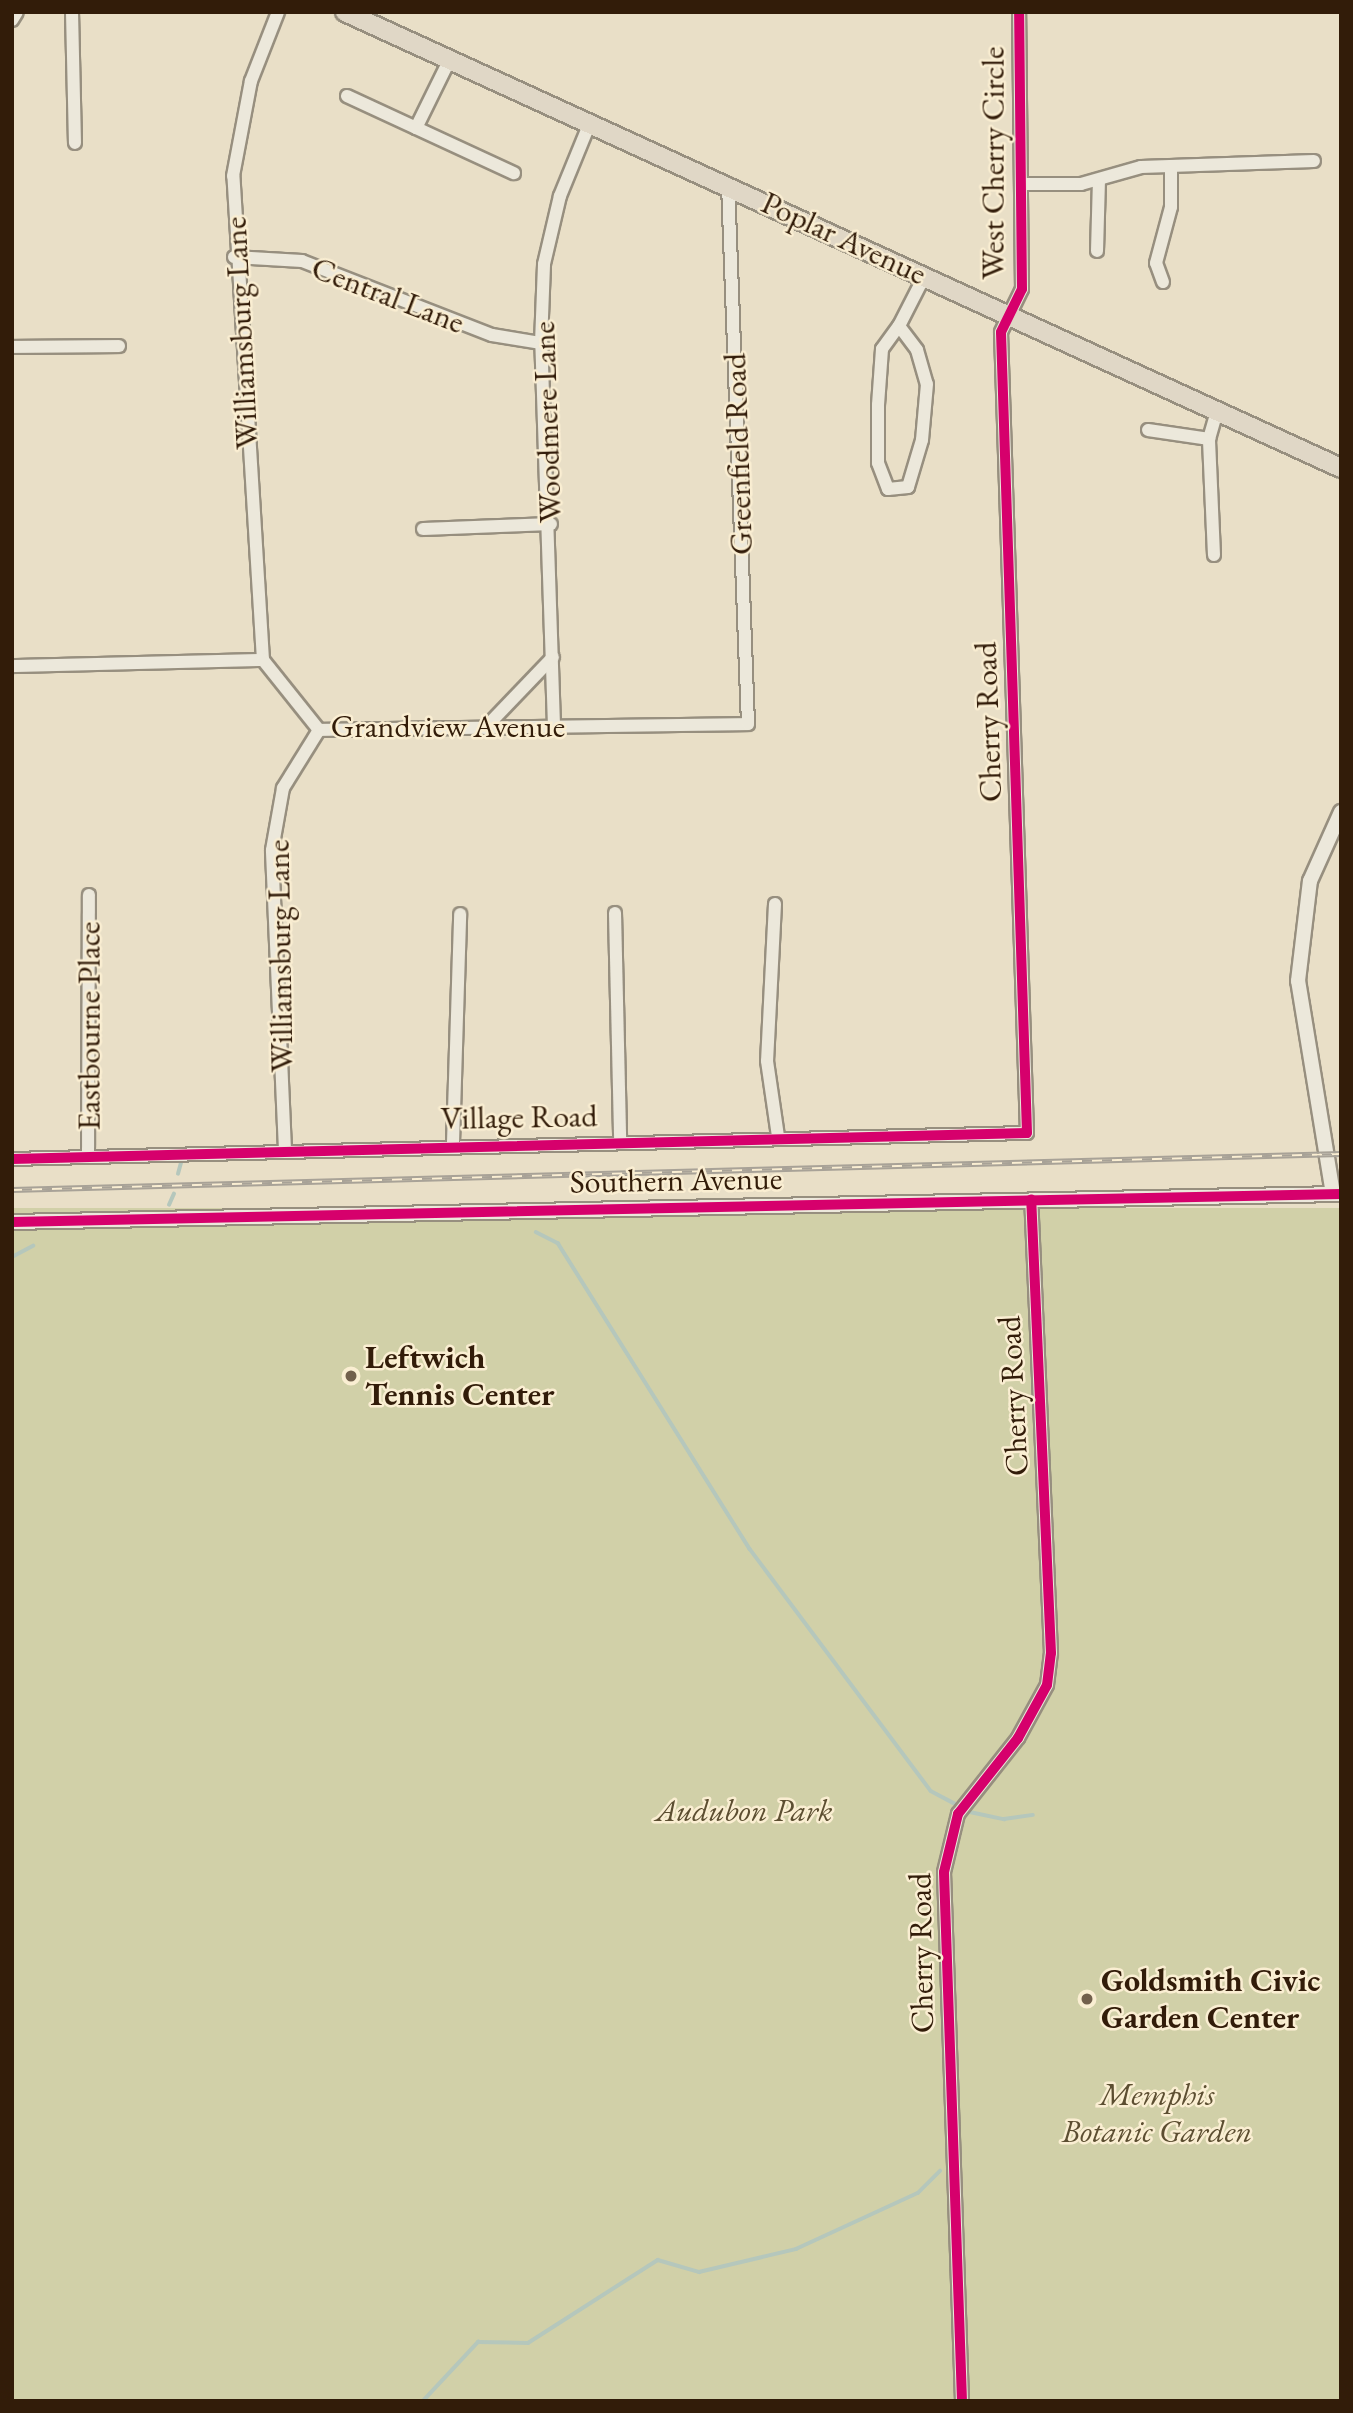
<!DOCTYPE html>
<html>
<head>
<meta charset="utf-8">
<style>
  body { margin:0 }
  #map { position:relative; width:1353px; height:2413px; overflow:hidden; background:#e9dfc7; font-family:"EB Garamond",serif }
  div>[style] { position:absolute }
  [style*='--x'] { left:calc(var(--x)*1px); top:calc(var(--y)*1px); width:calc(var(--w)*1px); rotate:calc(var(--a)*1deg) }
  .green>* { inset:0; background:#d1d0a8; transform-origin:0 0 }
  .stream>* { height:3.5px; margin:-1.75px; padding:0 1.75px; transform-origin:1.75px; border-radius:1.75px; background:#b5c7bc }
  .roads { filter:drop-shadow(2px 0 #978f7f) drop-shadow(-2px 0 #978f7f) drop-shadow(0 2px #978f7f) drop-shadow(0 -2px #978f7f) }
  .minor>* { height:12px; margin:-6px; padding:0 6px; transform-origin:6px; border-radius:6px; background:#ece8db }
  .tertiary>* { height:14px; margin:-7px; padding:0 7px; transform-origin:7px; border-radius:7px; background:#ece8db }
  .primary>* { height:18px; margin:-9px; padding:0 9px; transform-origin:9px; border-radius:9px; background:#e0d7c6 }
  .rail>* { height:6px; margin-top:-3px; transform-origin:0; background:repeating-linear-gradient(90deg,#faeed2 0 10px,#a8a297 0 20px); box-sizing:border-box; border-block:2px solid #a8a297 }
  .cycleway>* { height:10px; margin:-5px; padding:0 5px; transform-origin:5px; border-radius:5px; background:#d6006c }
  .dots>* { width:19px; height:19px; translate:-50% -50%; box-sizing:border-box; border:4px solid #faeed2; border-radius:50% }
  span { translate:-50% -50%; white-space:nowrap; text-align:center; line-height:1.15; -webkit-text-stroke:5px #faeed2; paint-order:stroke }
  .street-label { font-size:32px; color:#321c09 }
  .poi-label { font-size:32px; color:#321c09; font-weight:700 }
  .left { translate:0 -50%; text-align:left }
  .park-label { font-size:32px; color:#5c4e31; font-style:italic }
  .frame { position:absolute; inset:0; border:14px solid #321c09; pointer-events:none }
</style>
</head>
<body>
<div id="map">
  <div class="green">
    <div style="left:1341px;top:1208px;width:1193px;height:1329px;rotate:90deg"></div>
  </div>
  <div class="stream">
    <div style="--x:178;--y:1174;--w:11;--a:-75"></div>
    <div style="--x:169;--y:1205;--w:12;--a:-66"></div>
    <div style="--x:536;--y:1232;--w:25;--a:27"></div>
    <div style="--x:558;--y:1243;--w:361;--a:57.9"></div>
    <div style="--x:750;--y:1549;--w:302;--a:53.2"></div>
    <div style="--x:931;--y:1791;--w:27;--a:28"></div>
    <div style="--x:12;--y:1257;--w:24;--a:-28"></div>
    <div style="--x:970;--y:1812;--w:35;--a:12"></div>
    <div style="--x:1004;--y:1819;--w:29;--a:-8"></div>
    <div style="--x:423;--y:2401;--w:81;--a:-47"></div>
    <div style="--x:478;--y:2342;--w:50;--a:1.1"></div>
    <div style="--x:528;--y:2343;--w:154;--a:-32.6"></div>
    <div style="--x:658;--y:2260;--w:43;--a:16.3"></div>
    <div style="--x:699;--y:2272;--w:100;--a:-13.3"></div>
    <div style="--x:796;--y:2249;--w:134;--a:-24.7"></div>
    <div style="--x:918;--y:2193;--w:31;--a:-45"></div>
  </div>
  <div class="roads">
    <div class="minor">
      <div style="--x:72;--y:12;--w:131;--a:88.7"></div>
      <div style="--x:12;--y:20;--w:9;--a:-58"></div>
      <div style="--x:347;--y:96;--w:184;--a:24.8"></div>
      <div style="--x:416;--y:128;--w:77;--a:-63.8"></div>
      <div style="--x:1023;--y:184;--w:58;--a:0"></div>
      <div style="--x:1081;--y:184;--w:62;--a:-15.8"></div>
      <div style="--x:1141;--y:167;--w:173;--a:-2"></div>
      <div style="--x:1097;--y:251;--w:71;--a:-88.4"></div>
      <div style="--x:234;--y:257;--w:68;--a:3.4"></div>
      <div style="--x:302;--y:261;--w:204;--a:21.3"></div>
      <div style="--x:492;--y:335;--w:50;--a:9.3"></div>
      <div style="--x:1163;--y:282;--w:20;--a:-110"></div>
      <div style="--x:1156;--y:263;--w:58;--a:-75"></div>
      <div style="--x:1171;--y:207;--w:41;--a:-90"></div>
      <div style="--x:899;--y:326;--w:30;--a:53"></div>
      <div style="--x:917;--y:350;--w:35;--a:74"></div>
      <div style="--x:927;--y:384;--w:56;--a:95.1"></div>
      <div style="--x:922;--y:440;--w:49;--a:106.6"></div>
      <div style="--x:908;--y:487;--w:20;--a:174"></div>
      <div style="--x:888;--y:489;--w:28;--a:-111"></div>
      <div style="--x:878;--y:463;--w:58;--a:-90"></div>
      <div style="--x:878;--y:405;--w:56;--a:-85.9"></div>
      <div style="--x:882;--y:349;--w:29;--a:-54"></div>
      <div style="--x:899;--y:326;--w:57;--a:-63"></div>
      <div style="--x:12;--y:347;--w:107;--a:-0.5"></div>
      <div style="--x:1148;--y:430;--w:62;--a:8.4"></div>
      <div style="--x:423;--y:529;--w:128;--a:-2.2"></div>
      <div style="--x:1214;--y:555;--w:116;--a:-92.5"></div>
      <div style="--x:1209;--y:439;--w:29;--a:-74"></div>
      <div style="--x:263;--y:660;--w:485;--a:-93.5"></div>
      <div style="--x:233;--y:176;--w:97;--a:-79.3"></div>
      <div style="--x:251;--y:81;--w:74;--a:-68.6"></div>
      <div style="--x:12;--y:666;--w:251;--a:-1.4"></div>
      <div style="--x:263;--y:660;--w:90;--a:51.3"></div>
      <div style="--x:319;--y:730;--w:429;--a:-0.8"></div>
      <div style="--x:748;--y:724;--w:540;--a:-92.12"></div>
      <div style="--x:554;--y:726;--w:383;--a:-91.9"></div>
      <div style="--x:541;--y:343;--w:79;--a:-87.8"></div>
      <div style="--x:544;--y:264;--w:70;--a:-76.8"></div>
      <div style="--x:560;--y:196;--w:77;--a:-67.8"></div>
      <div style="--x:485;--y:728;--w:98;--a:-46.2"></div>
      <div style="--x:775;--y:904;--w:157;--a:92.9"></div>
      <div style="--x:767;--y:1061;--w:76;--a:81.7"></div>
      <div style="--x:615;--y:913;--w:229;--a:88.7"></div>
      <div style="--x:453;--y:1143;--w:229;--a:-88.2"></div>
      <div style="--x:285;--y:1150;--w:300;--a:-92.5"></div>
      <div style="--x:272;--y:850;--w:63;--a:-79.9"></div>
      <div style="--x:283;--y:788;--w:68;--a:-58.2"></div>
      <div style="--x:88;--y:1156;--w:261;--a:-89.8"></div>
      <div style="--x:12;--y:1159;--w:1015;--a:-1.47"></div>
      <div style="--x:1027;--y:1133;--w:801;--a:-91.86"></div>
      <div style="--x:1001;--y:332;--w:48;--a:-64"></div>
      <div style="--x:1022;--y:289;--w:277;--a:-90.6"></div>
      <div style="--x:962;--y:2401;--w:529;--a:-91.95"></div>
      <div style="--x:944;--y:1872;--w:60;--a:-76.4"></div>
      <div style="--x:958;--y:1814;--w:97;--a:-51.7"></div>
      <div style="--x:1018;--y:1738;--w:60;--a:-61.3"></div>
      <div style="--x:1047;--y:1685;--w:32;--a:-83"></div>
      <div style="--x:1051;--y:1653;--w:454;--a:-92.5"></div>
    </div>
    <div class="tertiary">
      <div style="--x:1333;--y:1194;--w:216;--a:-99.3"></div>
      <div style="--x:1298;--y:981;--w:101;--a:-83.2"></div>
      <div style="--x:1310;--y:881;--w:76;--a:-65.8"></div>
      <div style="--x:12;--y:1222;--w:1329;--a:-1.21"></div>
    </div>
    <div class="primary">
      <div style="--x:345;--y:12;--w:1095;--a:24.6"></div>
    </div>
  </div>
  <div class="rail">
    <div style="--x:12;--y:1190;--w:1329;--a:-1.55"></div>
  </div>
  <div class="cycleway">
    <div style="--x:12;--y:1159;--w:1015;--a:-1.47"></div>
    <div style="--x:1027;--y:1133;--w:801;--a:-91.86"></div>
    <div style="--x:1001;--y:332;--w:48;--a:-64"></div>
    <div style="--x:1022;--y:289;--w:277;--a:-90.6"></div>
    <div style="--x:12;--y:1222;--w:1329;--a:-1.21"></div>
    <div style="--x:962;--y:2401;--w:529;--a:-91.95"></div>
    <div style="--x:944;--y:1872;--w:60;--a:-76.4"></div>
    <div style="--x:958;--y:1814;--w:97;--a:-51.7"></div>
    <div style="--x:1018;--y:1738;--w:60;--a:-61.3"></div>
    <div style="--x:1047;--y:1685;--w:32;--a:-83"></div>
    <div style="--x:1051;--y:1653;--w:454;--a:-92.5"></div>
  </div>
  <div class="dots">
    <div style="left:351px;top:1376px;background:#72604c"></div>
    <div style="left:1087px;top:1999px;background:#72604c"></div>
  </div>
  <div class="street-label">
    <span style="left:993px;top:163px;rotate:-90deg">West Cherry Circle</span>
    <span style="left:844px;top:238px;rotate:25deg">Poplar Avenue</span>
    <span style="left:388px;top:295px;rotate:21deg">Central Lane</span>
    <span style="left:241px;top:333px;rotate:-93deg">Williamsburg Lane</span>
    <span style="left:547px;top:422px;rotate:-92deg">Woodmere Lane</span>
    <span style="left:738px;top:454px;rotate:-92deg">Greenfield Road</span>
    <span style="left:988px;top:722px;rotate:-92deg">Cherry Road</span>
    <span style="left:448px;top:726px">Grandview Avenue</span>
    <span style="left:280px;top:956px;rotate:-91deg">Williamsburg Lane</span>
    <span style="left:89px;top:1026px;rotate:-90deg">Eastbourne Place</span>
    <span style="left:519px;top:1117px;rotate:-1deg">Village Road</span>
    <span style="left:676px;top:1180px;rotate:-1deg">Southern Avenue</span>
    <span style="left:1013px;top:1396px;rotate:-93deg">Cherry Road</span>
    <span style="left:921px;top:1953px;rotate:-91deg">Cherry Road</span>
  </div>
  <div class="poi-label">
    <span class="left" style="left:365px;top:1376px">Leftwich<br>Tennis Center</span>
    <span class="left" style="left:1101px;top:1999px">Goldsmith Civic<br>Garden Center</span>
  </div>
  <div class="park-label">
    <span style="left:744px;top:1810px">Audubon Park</span>
    <span style="left:1157px;top:2113px">Memphis<br>Botanic Garden</span>
  </div>
  <div class="frame"></div>
</div>
</body>
</html>
